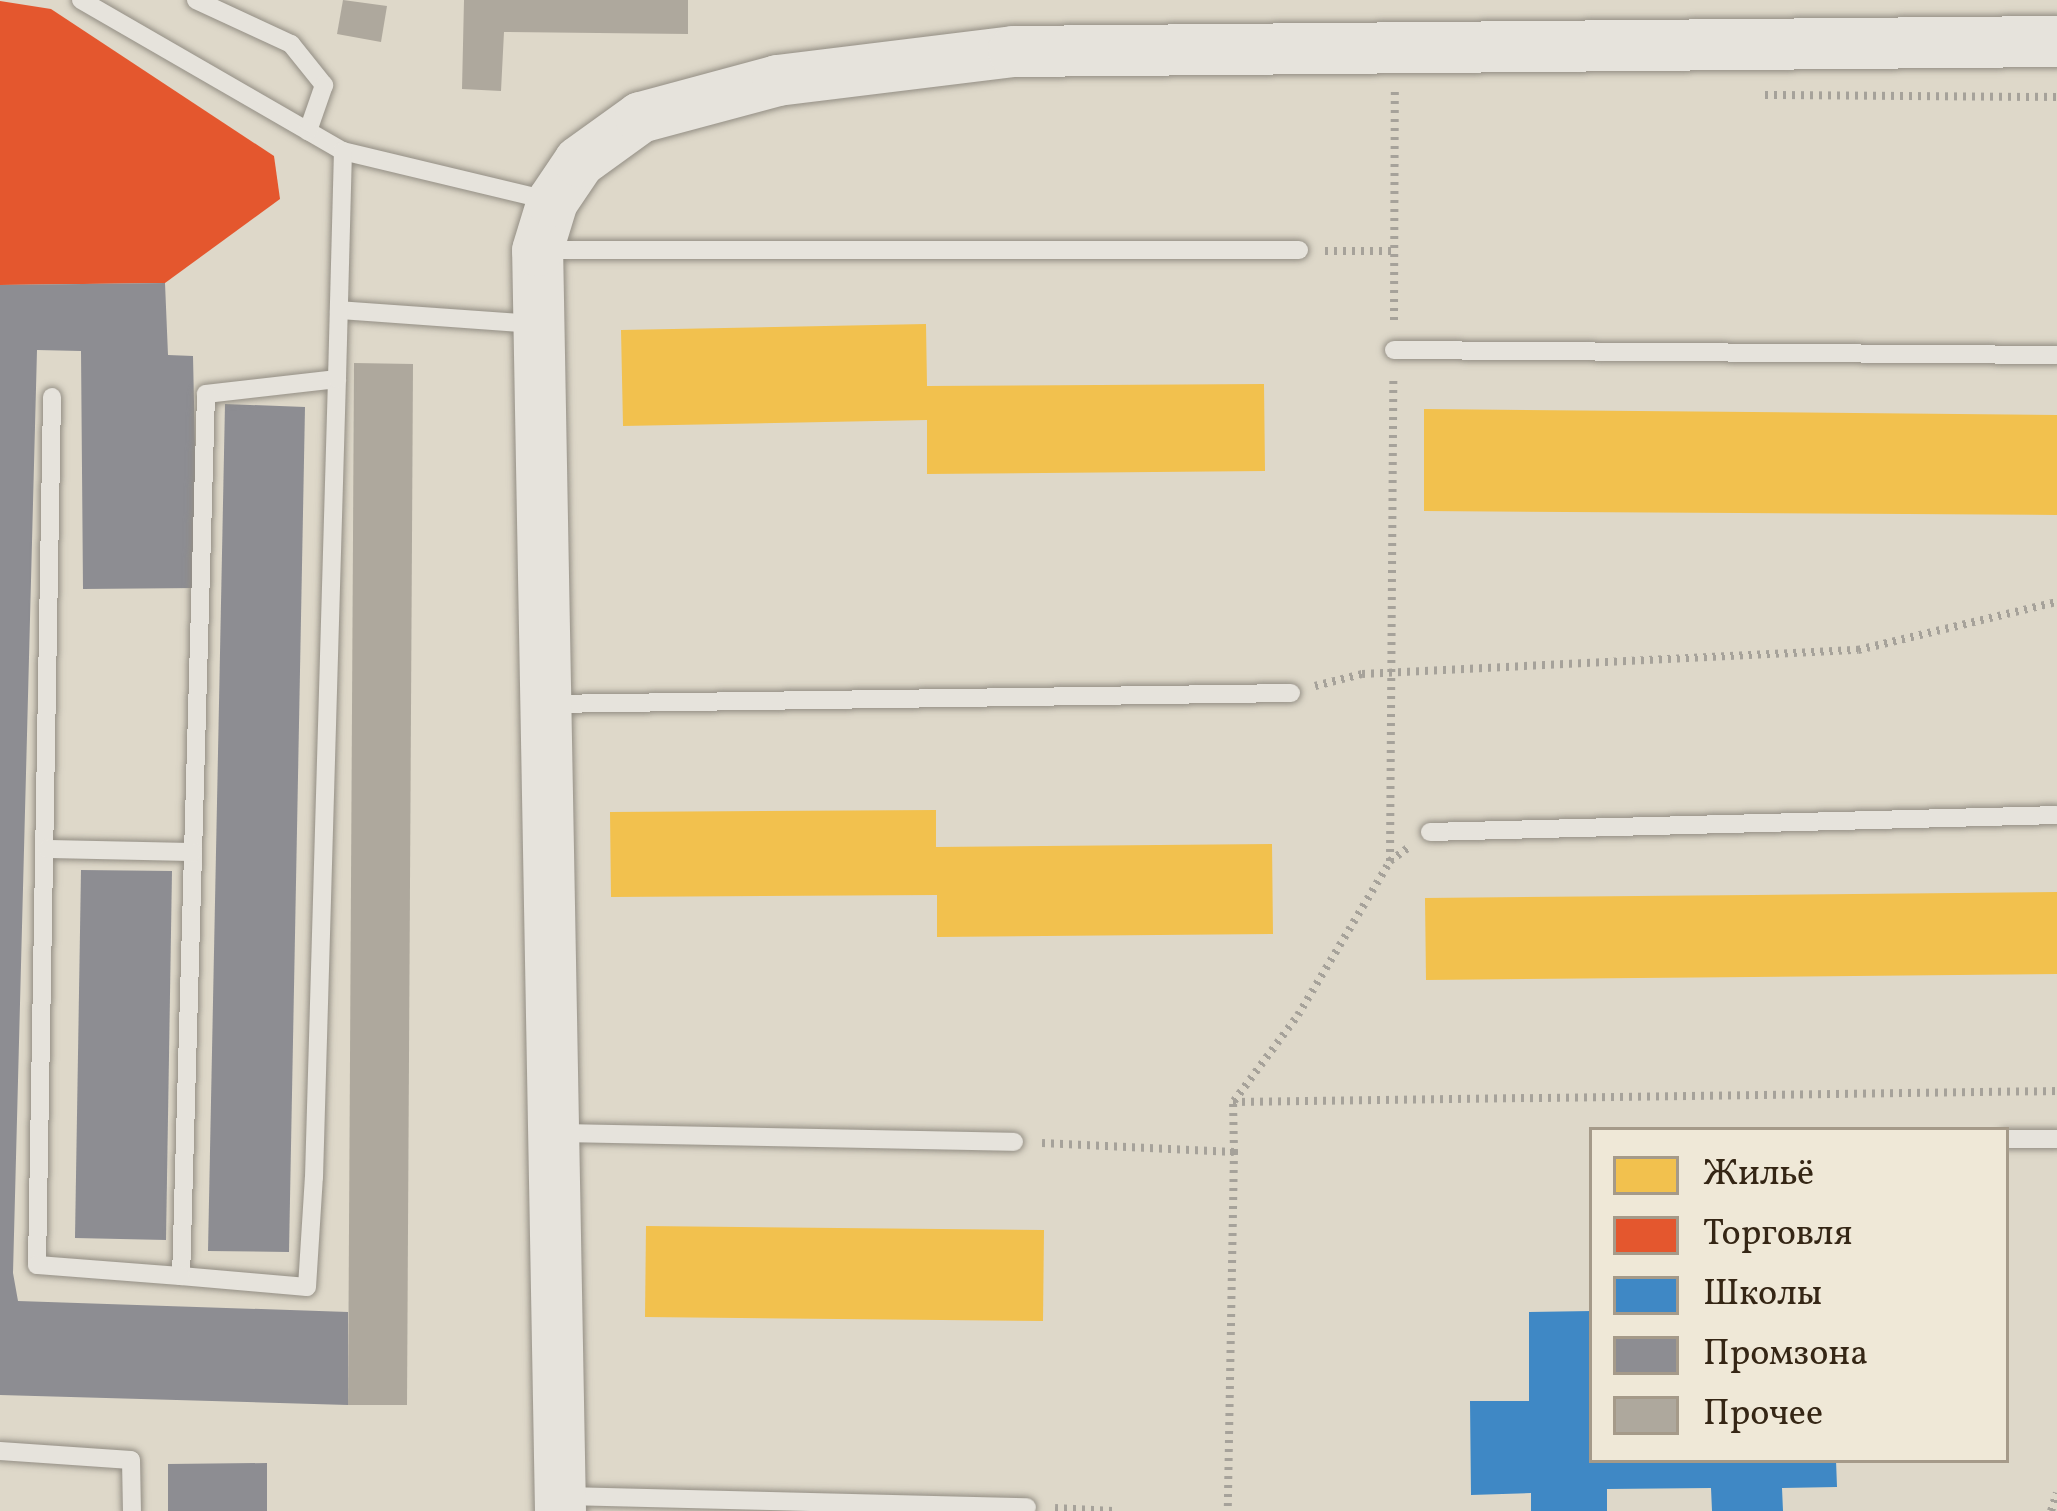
<!DOCTYPE html>
<meta charset="utf-8">
<style>
body{margin:0}
#map{position:relative;width:2057px;height:1511px;overflow:hidden;background:#ded8c9;font-family:Vollkorn,serif}
div>[style]{position:absolute}
.homes>*{inset:0;background:#f2c14e}
.shops>*{inset:0;background:#e4572e}
.schools>*{inset:0;background:#3f88c5}
.industry>*{inset:0;background:#8d8d92}
.building>*{inset:0;background:#aea89d}
.path>*{height:8px;margin-top:-4px;transform-origin:0;background:repeating-linear-gradient(90deg,#a6a29a 0 3px,transparent 0 9px)}
.roads{filter:drop-shadow(0 0 3px #938e84) drop-shadow(0 0 3px #938e84)}
.lane>*{height:18px;margin:-9px;padding:0 9px;transform-origin:9px;border-radius:9px;background:#e6e3dc}
.secondary>*{height:51px;margin:-25.5px;padding:0 25.5px;transform-origin:25.5px;border-radius:25.5px;background:#e6e3dc}
span{translate:-50% -50%;white-space:nowrap;text-align:center;line-height:1.15;-webkit-text-stroke:12px #efe8d7;paint-order:stroke}
.legend{position:absolute;left:1589px;top:1127px;width:420px;height:336px;box-sizing:border-box;background:#efe8d7;border:3px solid #a59a89;margin:0;padding:15px 21px;list-style:none;font-size:36px;color:#352615}
.legend li{display:flex;align-items:center;gap:24px;height:60px}
.legend b{width:60px;border:3px solid #a59a89}
</style>
<div id="map">
<div class="homes">
<div style="clip-path:polygon(926px 324px,927px 386px,1264px 384px,1265px 471px,927px 474px,927px 420px,623px 426px,621px 330px)"></div>
<div style="clip-path:polygon(1424px 409px,2057px 415px,2057px 515px,1424px 511px)"></div>
<div style="clip-path:polygon(936px 810px,936px 847px,1272px 844px,1273px 934px,937px 937px,937px 895px,611px 897px,610px 812px)"></div>
<div style="clip-path:polygon(2057px 892px,2057px 974px,1426px 980px,1425px 898px)"></div>
<div style="clip-path:polygon(646px 1226px,1044px 1230px,1043px 1321px,645px 1317px)"></div>
</div>
<div class="shops">
<div style="clip-path:polygon(0 1px,51px 9px,274px 156px,280px 199px,165px 283px,0 285px)"></div>
</div>
<div class="schools">
<div style="clip-path:polygon(1592px 1311px,1592px 1460px,1836px 1460px,1837px 1487px,1782px 1488px,1783px 1511px,1712px 1511px,1711px 1488px,1607px 1489px,1607px 1511px,1531px 1511px,1531px 1493px,1471px 1495px,1470px 1401px,1529px 1401px,1529px 1312px)"></div>
</div>
<div class="industry">
<div style="clip-path:polygon(165px 283px,168px 355px,193px 356px,198px 588px,83px 589px,81px 351px,37px 350px,13px 1273px,18px 1301px,348px 1312px,348px 1405px,0 1395px,0 285px)"></div>
<div style="clip-path:polygon(225px 404px,305px 407px,289px 1252px,208px 1251px)"></div>
<div style="clip-path:polygon(81px 870px,172px 871px,166px 1240px,75px 1238px)"></div>
<div style="clip-path:polygon(267px 1463px,267px 1511px,168px 1511px,168px 1464px)"></div>
</div>
<div class="building">
<div style="clip-path:polygon(343px 0,387px 6px,381px 42px,337px 34px)"></div>
<div style="clip-path:polygon(464px 0,688px 0,688px 34px,504px 32px,501px 91px,462px 89px)"></div>
<div style="clip-path:polygon(354px 363px,413px 364px,407px 1405px,348px 1405px)"></div>
</div>
<div class="path">
<div style="left:1765px;top:95px;width:292px;rotate:0.4deg"></div>
<div style="left:1325px;top:251px;width:69px"></div>
<div style="left:1394px;top:320px;width:231px;rotate:-89.8deg"></div>
<div style="left:1315px;top:686px;width:49px;rotate:-14.3deg"></div>
<div style="left:1362px;top:674px;width:497px;rotate:-2.8deg"></div>
<div style="left:1858px;top:650px;width:205px;rotate:-13.6deg"></div>
<div style="left:1390px;top:861px;width:484px;rotate:-89.6deg"></div>
<div style="left:1234px;top:1101px;width:107px;rotate:-53.3deg"></div>
<div style="left:1298px;top:1015px;width:179px;rotate:-59.1deg"></div>
<div style="left:1390px;top:861px;width:22px;rotate:-36deg"></div>
<div style="left:1042px;top:1143px;width:192px;rotate:2.7deg"></div>
<div style="left:1234px;top:1152px;width:359px;rotate:91deg"></div>
<div style="left:1234px;top:1152px;width:50px;rotate:-91.1deg"></div>
<div style="left:1233px;top:1102px;width:824px;rotate:-0.76deg"></div>
<div style="left:1055px;top:1508px;width:58px;rotate:3deg"></div>
<div style="left:2051px;top:1511px;width:19px;rotate:-72deg"></div>
</div>
<div class="roads">
<div class="lane">
<div style="left:81px;top:0;width:302px;rotate:30deg"></div>
<div style="left:343px;top:151px;width:214px;rotate:13.5deg"></div>
<div style="left:196px;top:0;width:105px;rotate:24.9deg"></div>
<div style="left:291px;top:44px;width:53px;rotate:51.2deg"></div>
<div style="left:324px;top:85px;width:49px;rotate:109.2deg"></div>
<div style="left:542px;top:250px;width:757px"></div>
<div style="left:339px;top:310px;width:194px;rotate:4.1deg"></div>
<div style="left:1394px;top:350px;width:663px;rotate:0.43deg"></div>
<div style="left:337px;top:379px;width:132px;rotate:173.5deg"></div>
<div style="left:206px;top:394px;width:882px;rotate:91.62deg"></div>
<div style="left:181px;top:1276px;width:126px;rotate:5deg"></div>
<div style="left:307px;top:1287px;width:110px;rotate:-86.4deg"></div>
<div style="left:314px;top:1177px;width:798px;rotate:-88.35deg"></div>
<div style="left:337px;top:379px;width:228px;rotate:-88.5deg"></div>
<div style="left:52px;top:397px;width:868px;rotate:90.99deg"></div>
<div style="left:37px;top:1265px;width:144px;rotate:4.4deg"></div>
<div style="left:549px;top:704px;width:742px;rotate:-0.85deg"></div>
<div style="left:1430px;top:832px;width:627px;rotate:-1.55deg"></div>
<div style="left:47px;top:849px;width:146px;rotate:1.2deg"></div>
<div style="left:558px;top:1133px;width:456px;rotate:1.1deg"></div>
<div style="left:2006px;top:1139px;width:51px"></div>
<div style="left:0;top:1451px;width:131px;rotate:3.9deg"></div>
<div style="left:131px;top:1460px;width:51px;rotate:88.9deg"></div>
<div style="left:564px;top:1496px;width:463px;rotate:1.4deg"></div>
</div>
<div class="secondary">
<div style="left:560px;top:1511px;width:1261px;rotate:-91.04deg"></div>
<div style="left:537px;top:250px;width:51px;rotate:-73deg"></div>
<div style="left:552px;top:201px;width:48px;rotate:-56deg"></div>
<div style="left:579px;top:161px;width:75px;rotate:-35.8deg"></div>
<div style="left:640px;top:117px;width:142px;rotate:-15.1deg"></div>
<div style="left:777px;top:80px;width:238px;rotate:-7deg"></div>
<div style="left:1013px;top:51px;width:1044px;rotate:-0.55deg"></div>
</div>
</div>
<ul class="legend">
<li><b style="height:33px;background:#f2c14e"></b>Жильё</li>
<li><b style="height:33px;background:#e4572e"></b>Торговля</li>
<li><b style="height:33px;background:#3f88c5"></b>Школы</li>
<li><b style="height:33px;background:#8d8d92"></b>Промзона</li>
<li><b style="height:33px;background:#aea89d"></b>Прочее</li>
</ul>
</div>
